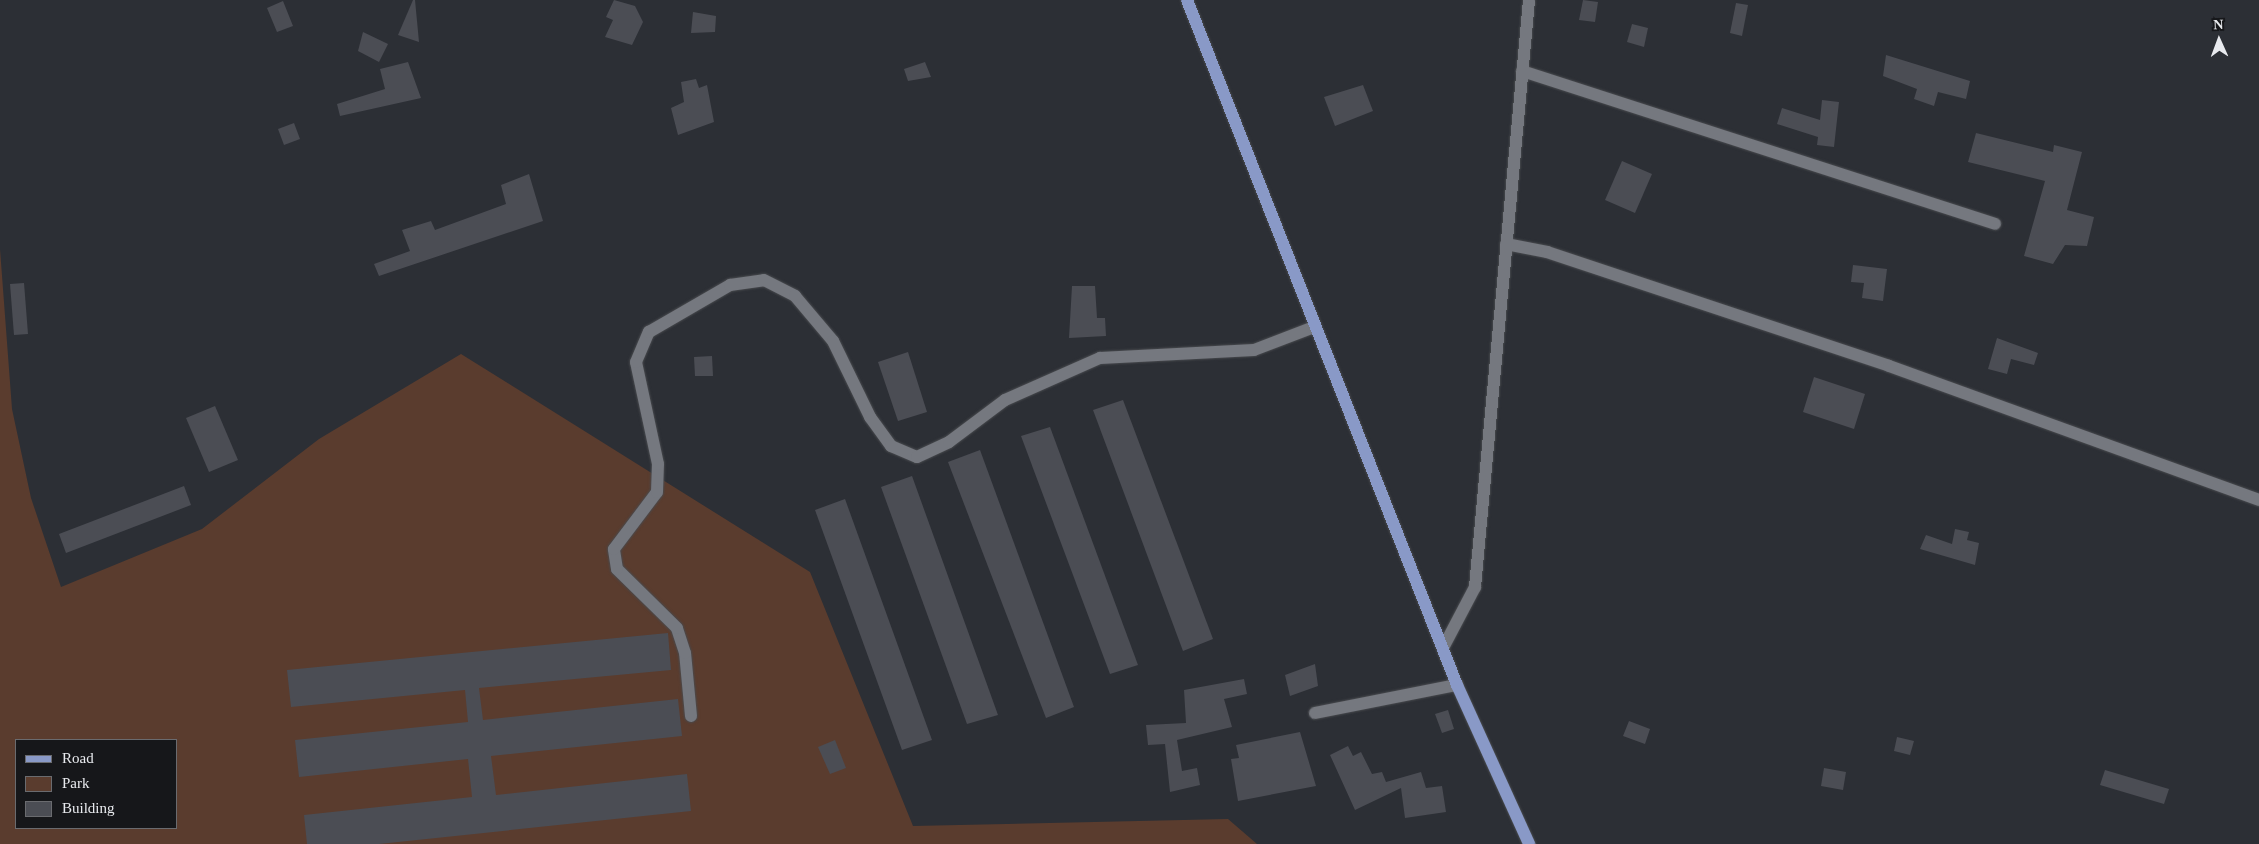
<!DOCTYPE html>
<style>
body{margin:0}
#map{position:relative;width:2259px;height:844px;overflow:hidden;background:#2c2f35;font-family:Georgia,serif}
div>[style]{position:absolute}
.green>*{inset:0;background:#5a3c2e}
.building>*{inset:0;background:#4b4d54}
.roads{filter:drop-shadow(0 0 1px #484a4e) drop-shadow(0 0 1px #484a4e)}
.minor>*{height:12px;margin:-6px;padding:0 6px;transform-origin:6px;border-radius:6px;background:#75787f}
.major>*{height:12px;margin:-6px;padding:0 6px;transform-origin:6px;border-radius:6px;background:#8999c7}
span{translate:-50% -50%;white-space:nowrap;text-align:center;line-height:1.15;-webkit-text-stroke:4px #16171a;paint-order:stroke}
.legend{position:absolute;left:15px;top:739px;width:162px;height:90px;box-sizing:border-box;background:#16171a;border:1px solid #6a6b6f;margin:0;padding:6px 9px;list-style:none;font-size:15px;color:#e8eaee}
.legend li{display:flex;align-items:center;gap:10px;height:25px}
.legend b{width:25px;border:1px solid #6a6b6f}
.north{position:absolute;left:2194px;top:15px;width:50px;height:50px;-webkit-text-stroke:4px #16171a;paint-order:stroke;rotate:358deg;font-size:14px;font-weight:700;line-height:20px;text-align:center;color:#e8eaee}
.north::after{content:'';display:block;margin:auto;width:18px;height:22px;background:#e8eaee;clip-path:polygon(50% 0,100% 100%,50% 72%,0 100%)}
</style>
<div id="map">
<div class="green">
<div style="clip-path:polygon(evenodd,0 249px,12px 409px,31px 498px,61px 587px,202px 529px,319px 439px,461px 354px,810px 572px,913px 826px,1228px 819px,1257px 844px,0 844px,0 249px,16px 740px,176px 740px,176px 828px,16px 828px,16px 740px)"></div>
</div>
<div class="building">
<div style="clip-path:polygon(413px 0,415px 0,419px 42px,398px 35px)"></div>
<div style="clip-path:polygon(614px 0,635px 6px,643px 22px,632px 45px,605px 37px,613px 20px,606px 17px)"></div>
<div style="clip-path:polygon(1583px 0,1598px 2px,1595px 22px,1579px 20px)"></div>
<div style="clip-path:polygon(283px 1px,293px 26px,277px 32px,267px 8px)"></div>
<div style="clip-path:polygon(1736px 3px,1748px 5px,1742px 36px,1730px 33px)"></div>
<div style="clip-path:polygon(693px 12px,716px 16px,715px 32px,691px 33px)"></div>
<div style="clip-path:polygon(1632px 24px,1648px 28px,1644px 47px,1627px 42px)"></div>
<div style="clip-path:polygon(363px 32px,388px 44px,379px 62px,358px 51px)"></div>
<div style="clip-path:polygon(1886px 55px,1970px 81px,1966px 99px,1938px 92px,1934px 106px,1914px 99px,1917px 89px,1883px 76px)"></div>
<div style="clip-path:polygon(408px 62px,421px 98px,340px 116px,337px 104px,385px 89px,380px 69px)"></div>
<div style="clip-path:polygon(925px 62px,931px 77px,908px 81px,904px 69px)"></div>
<div style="clip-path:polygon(696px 79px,699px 88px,707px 85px,714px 122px,678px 135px,671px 108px,684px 102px,681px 82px)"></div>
<div style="clip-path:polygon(1363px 85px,1373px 111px,1335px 126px,1324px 97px)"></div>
<div style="clip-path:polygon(1822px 100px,1839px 102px,1834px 147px,1817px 145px,1818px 137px,1777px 124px,1782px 108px,1820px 120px)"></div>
<div style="clip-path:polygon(294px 123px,300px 139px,284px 145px,278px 129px)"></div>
<div style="clip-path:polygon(1976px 133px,2053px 152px,2054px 145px,2082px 152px,2067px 210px,2094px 217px,2087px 246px,2065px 245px,2053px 264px,2024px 256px,2045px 181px,1968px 162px)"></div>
<div style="clip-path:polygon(1622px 161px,1652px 174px,1635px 213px,1605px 200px)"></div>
<div style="clip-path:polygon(529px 174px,543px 221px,379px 276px,374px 264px,410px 251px,402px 230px,431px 221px,435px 230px,506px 204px,501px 185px)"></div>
<div style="clip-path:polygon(1853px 265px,1887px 269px,1883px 301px,1862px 298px,1864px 283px,1851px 282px)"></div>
<div style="clip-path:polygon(24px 283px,28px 334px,14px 335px,10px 284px)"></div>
<div style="clip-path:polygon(1072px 286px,1095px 286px,1097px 318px,1105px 318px,1106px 336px,1069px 338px)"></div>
<div style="clip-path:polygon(1997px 338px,2038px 353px,2034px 365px,2011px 359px,2007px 374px,1988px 369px)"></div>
<div style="clip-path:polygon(908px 352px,927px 412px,898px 421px,878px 362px)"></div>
<div style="clip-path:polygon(712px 356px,713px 376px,695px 376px,694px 357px)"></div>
<div style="clip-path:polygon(1814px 377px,1865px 394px,1854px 429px,1803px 412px)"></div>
<div style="clip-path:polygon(1123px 400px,1213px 639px,1183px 651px,1093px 410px)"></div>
<div style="clip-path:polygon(215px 406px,238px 460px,209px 472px,186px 418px)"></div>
<div style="clip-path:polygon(1050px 427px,1138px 665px,1110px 674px,1021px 436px)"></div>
<div style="clip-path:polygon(980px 450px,1074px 707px,1046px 718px,948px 462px)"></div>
<div style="clip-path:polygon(912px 476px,998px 715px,967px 724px,881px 487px)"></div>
<div style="clip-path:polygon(184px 486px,191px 505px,66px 553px,59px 534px)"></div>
<div style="clip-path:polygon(845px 499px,932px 740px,902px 750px,815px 510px)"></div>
<div style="clip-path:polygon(1955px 529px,1969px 532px,1967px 540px,1979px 543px,1975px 565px,1920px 549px,1926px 535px,1952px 544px)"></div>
<div style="clip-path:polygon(668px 633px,671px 670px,479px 688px,483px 720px,678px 699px,682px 736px,491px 756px,496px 795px,687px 774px,691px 811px,379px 844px,307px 844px,304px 815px,472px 797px,468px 759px,299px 777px,295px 740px,468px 722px,465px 690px,291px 707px,287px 670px)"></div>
<div style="clip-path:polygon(1315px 664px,1318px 686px,1290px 696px,1285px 675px)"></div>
<div style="clip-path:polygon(1244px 679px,1247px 694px,1224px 699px,1232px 727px,1177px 740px,1182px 771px,1197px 768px,1200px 785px,1170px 792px,1165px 744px,1148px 745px,1146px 725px,1186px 723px,1184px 690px)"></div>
<div style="clip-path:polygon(1448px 710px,1454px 729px,1442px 733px,1435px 714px)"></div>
<div style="clip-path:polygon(1629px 721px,1650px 729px,1645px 744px,1623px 736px)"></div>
<div style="clip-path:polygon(1300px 732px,1316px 786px,1238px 801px,1231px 759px,1239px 758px,1236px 745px)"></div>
<div style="clip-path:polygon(1897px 737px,1914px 741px,1910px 755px,1894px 751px)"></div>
<div style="clip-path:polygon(835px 740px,846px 768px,830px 774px,818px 747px)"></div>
<div style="clip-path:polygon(1348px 746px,1353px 756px,1361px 752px,1372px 774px,1382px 772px,1386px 782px,1421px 772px,1426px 788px,1442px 786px,1446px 812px,1405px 818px,1401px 788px,1355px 810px,1330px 755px)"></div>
<div style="clip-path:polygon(1824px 768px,1846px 772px,1843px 790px,1821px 786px)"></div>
<div style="clip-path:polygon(2105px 770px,2169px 789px,2164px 804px,2100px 785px)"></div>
</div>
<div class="roads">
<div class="minor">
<div style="left:1522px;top:71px;width:497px;rotate:17.9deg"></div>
<div style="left:1506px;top:244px;width:42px;rotate:11deg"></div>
<div style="left:1547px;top:252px;width:360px;rotate:18.4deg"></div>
<div style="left:1889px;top:366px;width:394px;rotate:19.9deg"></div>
<div style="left:1443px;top:648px;width:69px;rotate:-62.3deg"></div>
<div style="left:1475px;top:587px;width:589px;rotate:-84.74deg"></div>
<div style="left:1315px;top:713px;width:145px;rotate:-11.2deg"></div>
<div style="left:691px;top:716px;width:63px;rotate:-95.4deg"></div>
<div style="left:685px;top:653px;width:26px;rotate:-108deg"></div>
<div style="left:677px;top:628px;width:84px;rotate:-135.5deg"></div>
<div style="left:617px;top:569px;width:20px;rotate:-99deg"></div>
<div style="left:614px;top:549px;width:71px;rotate:-53deg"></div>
<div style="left:657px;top:492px;width:28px;rotate:-88deg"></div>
<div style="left:658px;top:464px;width:104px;rotate:-102.2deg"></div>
<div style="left:636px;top:362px;width:33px;rotate:-67deg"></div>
<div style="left:649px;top:332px;width:94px;rotate:-30.1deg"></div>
<div style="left:730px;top:285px;width:34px;rotate:-8deg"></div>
<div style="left:764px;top:280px;width:35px;rotate:27deg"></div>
<div style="left:795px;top:296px;width:59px;rotate:49.8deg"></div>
<div style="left:833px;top:341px;width:85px;rotate:64deg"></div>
<div style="left:870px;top:417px;width:36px;rotate:54deg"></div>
<div style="left:891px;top:446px;width:28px;rotate:23deg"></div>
<div style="left:917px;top:457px;width:35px;rotate:-25deg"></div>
<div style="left:949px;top:442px;width:70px;rotate:-36.9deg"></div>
<div style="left:1005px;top:400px;width:104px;rotate:-23.9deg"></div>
<div style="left:1100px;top:358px;width:154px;rotate:-3deg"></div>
<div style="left:1254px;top:350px;width:64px;rotate:-21deg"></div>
</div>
<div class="major">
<div style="left:1187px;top:0;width:736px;rotate:68.49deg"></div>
<div style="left:1457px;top:685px;width:175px;rotate:65.6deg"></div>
</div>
</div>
<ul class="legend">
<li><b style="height:6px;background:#8999c7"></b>Road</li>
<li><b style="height:14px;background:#5a3c2e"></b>Park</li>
<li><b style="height:14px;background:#4b4d54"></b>Building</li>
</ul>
<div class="north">N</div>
</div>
